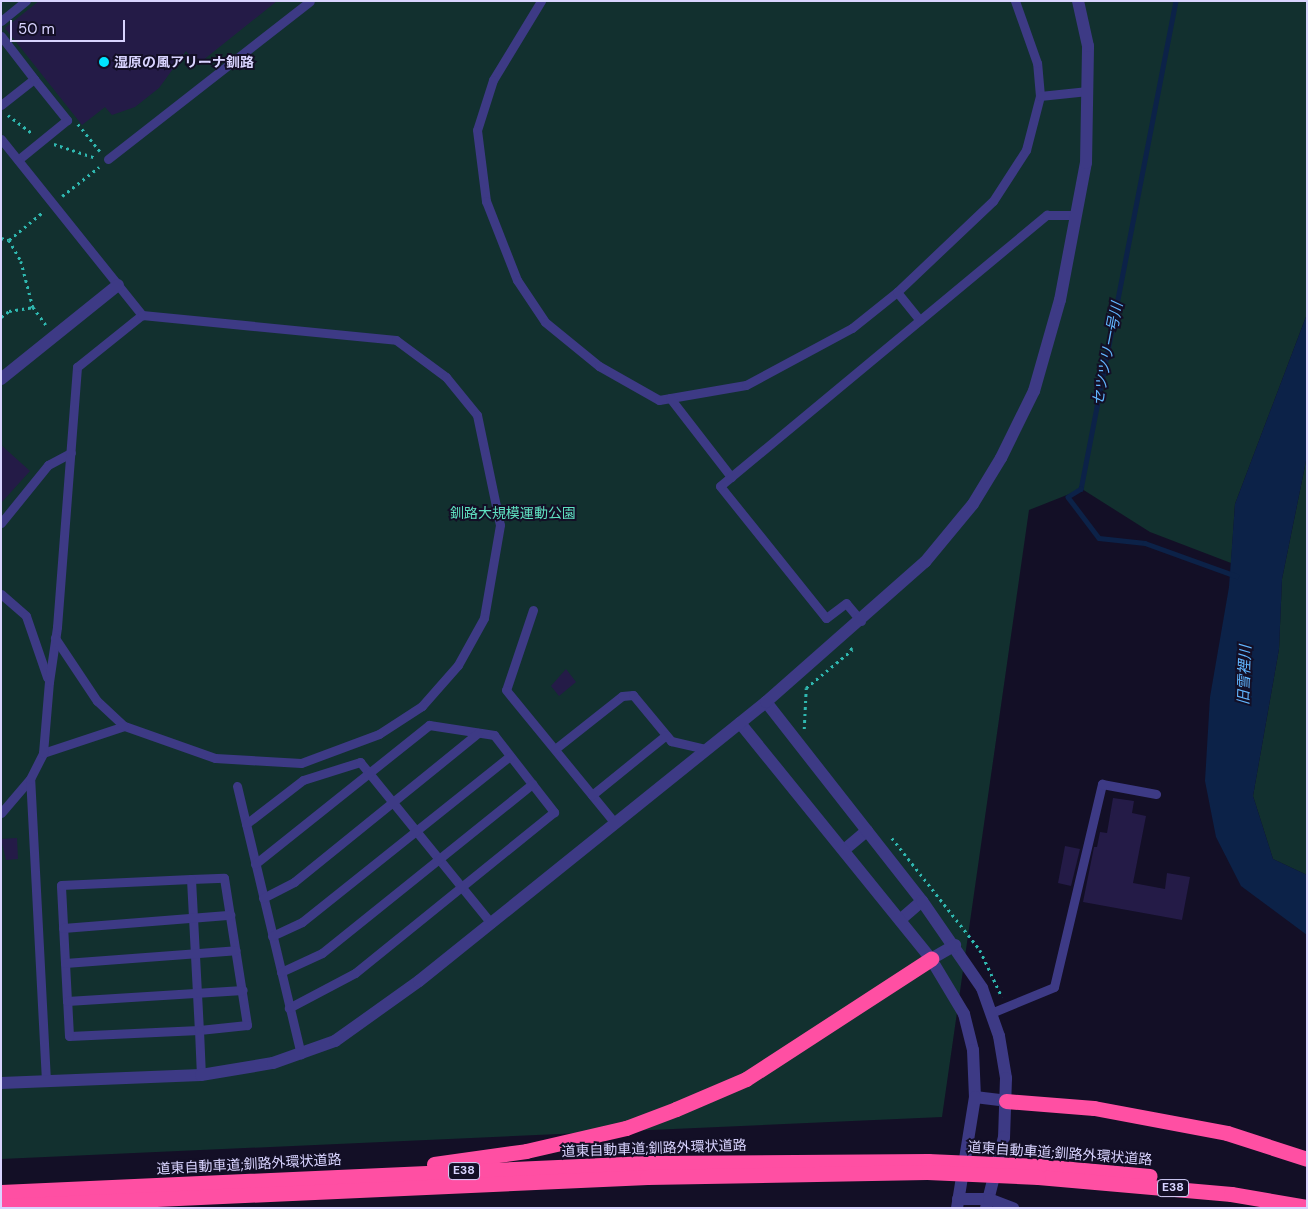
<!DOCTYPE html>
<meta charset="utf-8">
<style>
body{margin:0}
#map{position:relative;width:1308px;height:1209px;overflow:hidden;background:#130f26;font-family:"DM Sans","Noto Sans JP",sans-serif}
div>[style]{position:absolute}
.green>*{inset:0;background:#12302f}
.water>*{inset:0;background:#0c2248}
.stream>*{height:4.5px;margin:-2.25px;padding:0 2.25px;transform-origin:2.25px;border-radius:2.25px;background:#0c2248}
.building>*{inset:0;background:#241b47}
.path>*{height:2.5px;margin-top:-1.25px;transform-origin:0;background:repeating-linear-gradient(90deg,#2fb8b0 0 2.5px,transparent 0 6.5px)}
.service>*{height:9px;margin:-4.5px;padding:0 4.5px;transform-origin:4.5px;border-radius:4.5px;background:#3d3a85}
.minor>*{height:12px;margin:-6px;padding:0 6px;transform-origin:6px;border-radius:6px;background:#3d3a85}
.tertiary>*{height:12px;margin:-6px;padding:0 6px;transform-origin:6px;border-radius:6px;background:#3d3a85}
.motorway>*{height:15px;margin:-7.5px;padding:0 7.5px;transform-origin:7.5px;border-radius:7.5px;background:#ff4fa3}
.motorway-bridge>*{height:15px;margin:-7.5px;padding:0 7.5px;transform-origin:7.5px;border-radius:7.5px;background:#ff4fa3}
.dots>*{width:14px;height:14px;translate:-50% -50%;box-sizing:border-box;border:2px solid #130f26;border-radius:50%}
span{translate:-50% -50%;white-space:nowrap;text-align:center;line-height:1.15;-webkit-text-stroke:4px #130f26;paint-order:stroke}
.shield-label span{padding:1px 4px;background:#130f26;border:1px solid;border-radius:4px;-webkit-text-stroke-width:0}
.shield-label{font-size:12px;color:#d9d4ff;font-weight:700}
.poi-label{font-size:14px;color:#d9d4ff;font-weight:700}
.left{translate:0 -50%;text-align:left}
.park-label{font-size:14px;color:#5fe0c0}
.street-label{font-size:14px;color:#d9d4ff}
.water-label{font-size:15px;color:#62b6ff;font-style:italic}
.frame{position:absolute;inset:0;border:2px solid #d9d4ff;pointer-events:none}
.scale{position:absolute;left:10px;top:20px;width:115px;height:22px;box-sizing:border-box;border:2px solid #d9d4ff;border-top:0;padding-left:6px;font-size:15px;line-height:18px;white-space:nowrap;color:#d9d4ff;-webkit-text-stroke:4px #130f26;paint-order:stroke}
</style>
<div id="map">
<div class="green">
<div style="clip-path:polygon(1px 1px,1307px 1px,1307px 314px,1235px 504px,1231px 563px,1150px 532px,1082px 489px,1029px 510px,942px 1117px,1px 1159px)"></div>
<div style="clip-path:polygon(1307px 456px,1307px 875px,1273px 859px,1253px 796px,1279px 649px,1282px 579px)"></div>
</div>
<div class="water">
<div style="clip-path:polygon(1307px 314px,1307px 456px,1282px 579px,1279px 649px,1253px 796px,1273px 859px,1307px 875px,1307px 935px,1241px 886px,1216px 837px,1205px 781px,1210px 697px,1229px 587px,1235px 504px)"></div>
</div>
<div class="stream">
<div style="left:1176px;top:1px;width:497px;rotate:101deg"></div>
<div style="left:1081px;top:489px;width:15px;rotate:148deg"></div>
<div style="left:1068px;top:497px;width:51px;rotate:52.9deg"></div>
<div style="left:1099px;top:538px;width:46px;rotate:6.2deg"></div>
<div style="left:1145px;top:543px;width:97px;rotate:19.9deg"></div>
</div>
<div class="building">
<div style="clip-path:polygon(39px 1px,277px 1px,197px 65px,186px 51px,159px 88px,135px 107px,112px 115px,105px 107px,82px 125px,5px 28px)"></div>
<div style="clip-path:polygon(1px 445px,30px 471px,1px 503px)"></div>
<div style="clip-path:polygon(566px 669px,576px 682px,559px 696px,551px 686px)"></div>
<div style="clip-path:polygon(1113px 798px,1134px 801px,1132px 813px,1146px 816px,1133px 883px,1165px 889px,1167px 873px,1190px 877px,1182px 920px,1083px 902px,1094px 847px,1097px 847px,1100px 832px,1107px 833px)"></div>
<div style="clip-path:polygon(17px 838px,18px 859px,6px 860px,1px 839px)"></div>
<div style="clip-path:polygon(1065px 846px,1080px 849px,1071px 886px,1058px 883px)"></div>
</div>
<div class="path">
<div style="left:8px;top:115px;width:30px;rotate:37deg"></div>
<div style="left:78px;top:124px;width:35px;rotate:51deg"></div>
<div style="left:54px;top:144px;width:44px;rotate:18.4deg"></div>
<div style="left:62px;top:196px;width:47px;rotate:-38.1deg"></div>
<div style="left:1px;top:238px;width:8px;rotate:14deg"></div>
<div style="left:9px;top:240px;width:24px;rotate:60deg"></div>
<div style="left:21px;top:261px;width:48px;rotate:75.4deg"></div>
<div style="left:33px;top:307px;width:22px;rotate:54deg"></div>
<div style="left:9px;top:240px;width:45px;rotate:-39.6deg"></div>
<div style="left:1px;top:317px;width:10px;rotate:-37deg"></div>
<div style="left:9px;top:311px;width:24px;rotate:-9deg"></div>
<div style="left:804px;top:729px;width:41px;rotate:-87.2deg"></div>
<div style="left:806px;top:688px;width:60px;rotate:-39.6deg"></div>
<div style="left:852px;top:650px;width:4px;rotate:-135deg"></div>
<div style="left:892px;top:838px;width:142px;rotate:51.8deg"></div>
<div style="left:980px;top:950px;width:52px;rotate:64.9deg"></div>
</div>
<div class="service">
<div style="left:541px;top:1px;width:92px;rotate:121.3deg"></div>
<div style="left:493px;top:80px;width:52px;rotate:107.7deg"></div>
<div style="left:477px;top:130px;width:72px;rotate:82.8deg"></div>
<div style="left:486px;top:201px;width:85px;rotate:68.6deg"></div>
<div style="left:517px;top:280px;width:50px;rotate:56.3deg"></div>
<div style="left:545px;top:322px;width:70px;rotate:39.2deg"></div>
<div style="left:599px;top:366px;width:69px;rotate:29.5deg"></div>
<div style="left:659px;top:400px;width:88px;rotate:-9.8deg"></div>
<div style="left:746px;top:385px;width:120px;rotate:-28.3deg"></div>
<div style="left:852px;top:328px;width:58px;rotate:-38.7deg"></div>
<div style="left:897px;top:292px;width:132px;rotate:-43.5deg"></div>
<div style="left:993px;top:201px;width:61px;rotate:-57.1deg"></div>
<div style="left:1026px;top:150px;width:56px;rotate:-75.5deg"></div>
<div style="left:1040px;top:96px;width:33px;rotate:-95deg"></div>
<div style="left:1037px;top:63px;width:66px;rotate:-109.5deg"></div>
<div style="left:1px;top:21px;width:32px;rotate:-39deg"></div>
<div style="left:1px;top:36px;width:54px;rotate:52.5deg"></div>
<div style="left:1040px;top:96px;width:48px;rotate:-5.9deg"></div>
<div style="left:1px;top:105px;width:42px;rotate:-38.2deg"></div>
<div style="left:34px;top:79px;width:53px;rotate:51.2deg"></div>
<div style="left:67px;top:120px;width:63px;rotate:140.8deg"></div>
<div style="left:1px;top:139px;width:226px;rotate:51.3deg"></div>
<div style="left:108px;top:159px;width:256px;rotate:-38deg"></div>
<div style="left:897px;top:292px;width:36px;rotate:51deg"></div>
<div style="left:670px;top:398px;width:100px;rotate:52.3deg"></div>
<div style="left:1px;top:523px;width:75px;rotate:-51deg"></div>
<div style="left:48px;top:465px;width:26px;rotate:-28deg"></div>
<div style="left:1px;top:594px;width:33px;rotate:41deg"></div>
<div style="left:26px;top:616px;width:65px;rotate:71deg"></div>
<div style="left:533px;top:610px;width:84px;rotate:108.6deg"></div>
<div style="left:506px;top:690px;width:172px;rotate:50.7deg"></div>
<div style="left:861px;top:621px;width:23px;rotate:-130deg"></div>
<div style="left:846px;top:603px;width:25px;rotate:143deg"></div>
<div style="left:826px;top:618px;width:169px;rotate:-128.8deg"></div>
<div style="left:720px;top:486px;width:425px;rotate:-39.7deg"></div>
<div style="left:1047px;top:215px;width:29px"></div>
<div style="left:555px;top:749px;width:85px;rotate:-38.3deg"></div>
<div style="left:622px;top:696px;width:11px;rotate:-5deg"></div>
<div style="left:633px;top:695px;width:60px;rotate:50.4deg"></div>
<div style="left:671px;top:741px;width:36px;rotate:13deg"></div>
<div style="left:43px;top:753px;width:85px;rotate:-18.4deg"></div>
<div style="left:237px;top:786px;width:276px;rotate:76.6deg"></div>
<div style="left:592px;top:795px;width:95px;rotate:-39deg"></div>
<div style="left:1px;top:813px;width:45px;rotate:-49.5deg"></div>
<div style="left:246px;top:824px;width:72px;rotate:-37.7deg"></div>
<div style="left:303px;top:780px;width:60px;rotate:-17.5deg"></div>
<div style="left:360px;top:762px;width:208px;rotate:50.9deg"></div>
<div style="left:255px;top:864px;width:223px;rotate:-38.6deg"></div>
<div style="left:429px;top:725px;width:66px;rotate:8.7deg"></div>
<div style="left:494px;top:735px;width:98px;rotate:52.1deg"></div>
<div style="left:554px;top:812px;width:256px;rotate:141deg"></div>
<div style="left:355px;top:973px;width:75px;rotate:152.1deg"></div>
<div style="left:191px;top:879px;width:33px;rotate:-2deg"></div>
<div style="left:224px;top:878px;width:149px;rotate:81.1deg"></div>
<div style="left:247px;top:1025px;width:48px;rotate:174.1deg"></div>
<div style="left:199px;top:1030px;width:130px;rotate:177.4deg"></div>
<div style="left:69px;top:1036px;width:35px;rotate:-93deg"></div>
<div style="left:67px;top:1001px;width:116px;rotate:-93deg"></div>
<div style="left:61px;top:885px;width:130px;rotate:-2.6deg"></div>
<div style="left:191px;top:879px;width:151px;rotate:87deg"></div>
<div style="left:199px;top:1030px;width:45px;rotate:87.5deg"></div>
<div style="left:263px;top:898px;width:35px;rotate:-27deg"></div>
<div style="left:294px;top:882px;width:237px;rotate:-39deg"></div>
<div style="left:63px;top:928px;width:168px;rotate:-4.5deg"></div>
<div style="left:272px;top:936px;width:33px;rotate:-25deg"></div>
<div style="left:302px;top:922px;width:266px;rotate:-38.6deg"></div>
<div style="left:65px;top:963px;width:171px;rotate:-4.3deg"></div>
<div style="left:281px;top:972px;width:45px;rotate:-24.9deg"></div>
<div style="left:322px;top:953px;width:270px;rotate:-38.8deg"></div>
<div style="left:67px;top:1001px;width:176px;rotate:-3.6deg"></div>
<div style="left:991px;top:1013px;width:68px;rotate:-22.4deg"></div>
<div style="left:1054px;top:987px;width:209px;rotate:-76.7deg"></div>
<div style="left:1102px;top:784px;width:55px;rotate:10.5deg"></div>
<div style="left:46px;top:1081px;width:302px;rotate:-93deg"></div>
<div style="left:30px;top:779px;width:29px;rotate:-63deg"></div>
<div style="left:43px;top:753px;width:71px;rotate:-85.2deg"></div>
<div style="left:49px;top:682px;width:56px;rotate:-81.7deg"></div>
<div style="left:57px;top:627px;width:261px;rotate:-85.6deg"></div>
<div style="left:77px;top:367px;width:83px;rotate:-38.7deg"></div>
<div style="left:142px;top:315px;width:255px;rotate:5.6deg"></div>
<div style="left:396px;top:340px;width:62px;rotate:36.5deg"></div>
<div style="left:446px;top:377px;width:49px;rotate:50.8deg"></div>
<div style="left:477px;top:415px;width:112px;rotate:78.2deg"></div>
<div style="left:500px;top:525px;width:94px;rotate:99.8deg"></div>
<div style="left:484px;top:618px;width:54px;rotate:119deg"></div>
<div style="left:458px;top:665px;width:55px;rotate:131.3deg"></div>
<div style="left:422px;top:706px;width:51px;rotate:146.9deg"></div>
<div style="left:379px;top:734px;width:83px;rotate:159.6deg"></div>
<div style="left:301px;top:763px;width:86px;rotate:-176.7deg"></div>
<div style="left:215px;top:758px;width:96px;rotate:-160.6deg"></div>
<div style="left:124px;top:726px;width:37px;rotate:-137deg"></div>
<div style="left:97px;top:701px;width:76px;rotate:-123.7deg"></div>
</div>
<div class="minor">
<div style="left:1px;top:379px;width:150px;rotate:-38.8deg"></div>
<div style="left:844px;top:850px;width:30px;rotate:-40deg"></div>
<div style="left:900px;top:920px;width:29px;rotate:-41deg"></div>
<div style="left:975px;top:1097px;width:31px;rotate:7deg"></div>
</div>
<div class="tertiary">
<div style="left:766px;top:702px;width:253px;rotate:51.9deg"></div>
<div style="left:922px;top:901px;width:106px;rotate:55.4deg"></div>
<div style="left:982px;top:988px;width:51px;rotate:70.5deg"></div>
<div style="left:999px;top:1036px;width:43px;rotate:80.5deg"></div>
<div style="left:1006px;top:1078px;width:59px;rotate:91.9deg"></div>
<div style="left:1004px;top:1137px;width:73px;rotate:104.2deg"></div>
<div style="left:740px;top:723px;width:304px;rotate:51deg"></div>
<div style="left:931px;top:959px;width:64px;rotate:59deg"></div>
<div style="left:964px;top:1014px;width:37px;rotate:76deg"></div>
<div style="left:973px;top:1050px;width:47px;rotate:87.6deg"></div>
<div style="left:975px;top:1097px;width:112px;rotate:99.2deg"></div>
<div style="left:931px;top:959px;width:28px;rotate:-30deg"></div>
<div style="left:1px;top:1083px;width:200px;rotate:-2.3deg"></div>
<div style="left:201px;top:1075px;width:73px;rotate:-9.5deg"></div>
<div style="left:273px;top:1063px;width:66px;rotate:-19.5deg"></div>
<div style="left:335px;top:1041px;width:103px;rotate:-35.5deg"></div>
<div style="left:419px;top:981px;width:445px;rotate:-38.8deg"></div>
<div style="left:766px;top:702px;width:212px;rotate:-41.4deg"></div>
<div style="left:925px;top:562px;width:75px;rotate:-50.4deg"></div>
<div style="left:973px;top:504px;width:54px;rotate:-58.7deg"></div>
<div style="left:1001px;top:458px;width:75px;rotate:-63.8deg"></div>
<div style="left:1034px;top:391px;width:95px;rotate:-74.1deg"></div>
<div style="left:1060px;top:300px;width:139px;rotate:-79.3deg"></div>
<div style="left:1086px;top:163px;width:117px;rotate:-89deg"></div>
<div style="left:1088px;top:46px;width:46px;rotate:-102.5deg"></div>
<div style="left:958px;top:1199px;width:31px"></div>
<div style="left:989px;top:1199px;width:26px;rotate:21deg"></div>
</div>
<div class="motorway">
<div style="left:1006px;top:1101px;width:88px;rotate:4.5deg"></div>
<div style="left:1094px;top:1108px;width:135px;rotate:10.6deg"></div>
<div style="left:1227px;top:1133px;width:84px;rotate:18deg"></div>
<div style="left:434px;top:1164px;width:93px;rotate:-8deg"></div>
<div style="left:526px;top:1151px;width:103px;rotate:-13deg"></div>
<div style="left:626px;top:1128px;width:53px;rotate:-20.8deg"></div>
<div style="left:676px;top:1109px;width:76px;rotate:-23.2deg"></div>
<div style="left:746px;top:1079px;width:221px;rotate:-33deg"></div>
<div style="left:1039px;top:1166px;width:111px;rotate:5.1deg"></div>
<div style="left:1038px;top:1177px;width:194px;rotate:5deg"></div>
<div style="left:1231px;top:1194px;width:77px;rotate:9.7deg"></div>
<div style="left:1px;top:1192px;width:646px;rotate:-2.57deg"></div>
<div style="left:646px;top:1163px;width:282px;rotate:-0.4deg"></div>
<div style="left:1px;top:1206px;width:647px;rotate:-2.57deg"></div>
<div style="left:647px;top:1177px;width:280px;rotate:-1deg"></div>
</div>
<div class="motorway-bridge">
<div style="left:928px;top:1161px;width:111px;rotate:2.6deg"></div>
<div style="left:927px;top:1172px;width:111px;rotate:2.6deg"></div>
</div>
<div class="dots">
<div style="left:104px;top:62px;background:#00e5ff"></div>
</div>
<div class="shield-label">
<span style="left:464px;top:1171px">E38</span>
<span style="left:1173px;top:1188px">E38</span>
</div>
<div class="poi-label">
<span class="left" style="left:114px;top:62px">湿原の風アリーナ釧路</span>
</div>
<div class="park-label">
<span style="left:513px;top:513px">釧路大規模運動公園</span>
</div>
<div class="street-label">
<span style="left:654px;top:1148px;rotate:-2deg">道東自動車道;釧路外環状道路</span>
<span style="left:1060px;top:1153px;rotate:4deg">道東自動車道;釧路外環状道路</span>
<span style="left:249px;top:1164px;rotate:-3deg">道東自動車道;釧路外環状道路</span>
</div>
<div class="water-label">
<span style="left:1108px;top:354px;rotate:-79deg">セツツリ一号川</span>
<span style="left:1245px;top:675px;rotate:-88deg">旧雪裡川</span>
</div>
<div class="frame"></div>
<div class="scale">50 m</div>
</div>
